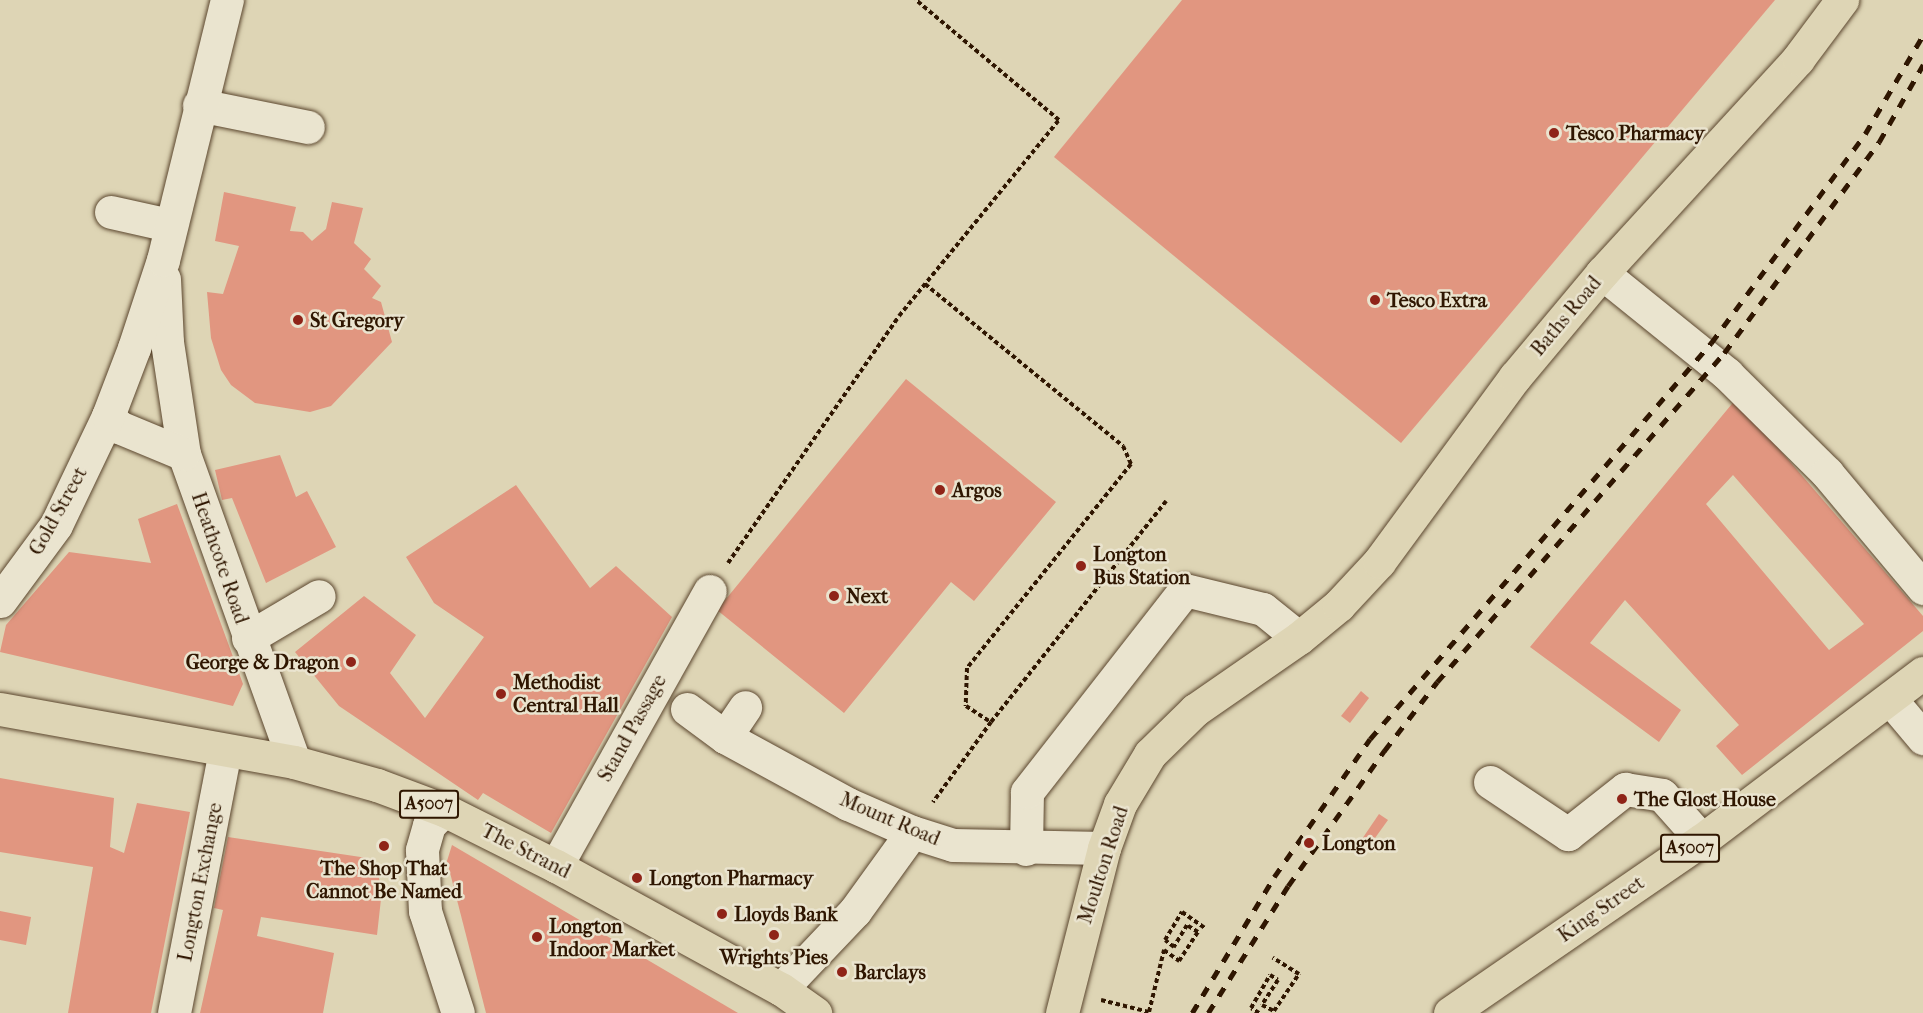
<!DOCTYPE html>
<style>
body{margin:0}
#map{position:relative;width:1923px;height:1013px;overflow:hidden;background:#ded5b5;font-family:"IM FELL French Canon",serif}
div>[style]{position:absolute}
.building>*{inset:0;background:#e19680}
.path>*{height:4px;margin-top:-2px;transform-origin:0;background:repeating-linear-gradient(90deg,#2f1601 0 4.5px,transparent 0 7.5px)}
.roads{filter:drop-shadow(0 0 2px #5b462e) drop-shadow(0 0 2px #5b462e)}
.minor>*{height:33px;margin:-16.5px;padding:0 16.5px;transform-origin:16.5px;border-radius:16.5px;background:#eae4cf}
.major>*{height:33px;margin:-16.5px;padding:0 16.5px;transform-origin:16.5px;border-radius:16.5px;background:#ded5b5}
.rail>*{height:4.5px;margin-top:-2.25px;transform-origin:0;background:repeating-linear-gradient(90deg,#2f1601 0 10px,transparent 0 20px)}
.dots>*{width:16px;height:16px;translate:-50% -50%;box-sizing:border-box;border:3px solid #eae4cf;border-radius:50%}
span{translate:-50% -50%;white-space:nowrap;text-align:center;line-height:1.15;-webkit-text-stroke:5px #eae4cf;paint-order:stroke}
.shield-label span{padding:2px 4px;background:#eae4cf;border:2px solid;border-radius:4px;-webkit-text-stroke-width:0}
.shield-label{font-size:18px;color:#2f1601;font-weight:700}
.poi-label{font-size:20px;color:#2f1601;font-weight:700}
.left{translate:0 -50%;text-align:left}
.right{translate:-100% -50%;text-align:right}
.street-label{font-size:20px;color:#2f1601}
</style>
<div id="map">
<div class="building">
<div style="clip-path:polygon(1182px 0,1775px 0,1401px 443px,1054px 157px)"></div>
<div style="clip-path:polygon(224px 192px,296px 207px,290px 231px,303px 232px,312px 241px,326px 229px,332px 202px,363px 208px,354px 243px,371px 259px,364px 269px,381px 286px,372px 298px,381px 302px,392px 342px,331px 406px,310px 412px,255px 403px,231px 385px,221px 370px,211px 338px,207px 292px,223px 294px,239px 246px,215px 241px)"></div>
<div style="clip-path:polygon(906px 379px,1056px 502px,974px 601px,951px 582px,844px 713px,717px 610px)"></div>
<div style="clip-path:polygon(evenodd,1736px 399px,1923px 616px,1923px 631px,1742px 775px,1716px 746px,1739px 725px,1625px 600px,1590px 643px,1681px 710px,1659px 742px,1530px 647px,1736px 399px,1733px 475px,1864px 624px,1829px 650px,1706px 504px,1733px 475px)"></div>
<div style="clip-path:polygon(280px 455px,296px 497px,307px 491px,336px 547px,266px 583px,232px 498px,222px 500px,215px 470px)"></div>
<div style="clip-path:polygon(516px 485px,590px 588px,616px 566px,672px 617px,551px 833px,483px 793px,478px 800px,339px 706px,295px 652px,364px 596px,416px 635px,390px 673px,425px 718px,484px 637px,434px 603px,406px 557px)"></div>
<div style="clip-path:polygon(177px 504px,243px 684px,233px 706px,0 652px,6px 625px,69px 552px,151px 563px,138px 519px)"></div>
<div style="clip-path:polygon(1361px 691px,1369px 698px,1350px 723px,1341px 716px)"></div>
<div style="clip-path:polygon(0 778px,114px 798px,110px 847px,124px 853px,137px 803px,190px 812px,151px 1013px,68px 1013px,93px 867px,0 852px)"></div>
<div style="clip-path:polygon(1379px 814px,1388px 820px,1370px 845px,1362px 839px)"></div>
<div style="clip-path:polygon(228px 837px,374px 859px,382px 890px,377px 935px,261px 917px,257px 936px,334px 953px,323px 1013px,200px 1013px,223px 910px,214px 908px)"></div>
<div style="clip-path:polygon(452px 845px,738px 1013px,486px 1013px,447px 861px)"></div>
<div style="clip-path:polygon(0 911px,31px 917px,26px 945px,0 940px)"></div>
</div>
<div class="path">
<div style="left:925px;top:284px;width:256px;rotate:39.3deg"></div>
<div style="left:1123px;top:446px;width:20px;rotate:66deg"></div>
<div style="left:1131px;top:464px;width:262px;rotate:128.8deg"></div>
<div style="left:967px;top:668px;width:38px;rotate:92deg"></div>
<div style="left:966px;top:706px;width:30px;rotate:33deg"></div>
<div style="left:991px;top:722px;width:99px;rotate:125.9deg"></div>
<div style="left:728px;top:563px;width:300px;rotate:-55.3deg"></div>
<div style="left:899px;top:316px;width:253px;rotate:-50.8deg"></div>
<div style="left:1059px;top:120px;width:187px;rotate:-140deg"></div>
<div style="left:991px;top:722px;width:282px;rotate:-51.6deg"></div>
<div style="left:1101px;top:1000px;width:49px;rotate:14deg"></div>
<div style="left:1149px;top:1012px;width:64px;rotate:-76.4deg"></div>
<div style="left:1164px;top:950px;width:19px;rotate:36deg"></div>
<div style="left:1179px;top:961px;width:35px;rotate:-57deg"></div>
<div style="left:1198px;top:932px;width:13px;rotate:-148deg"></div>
<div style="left:1187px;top:925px;width:26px;rotate:121deg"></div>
<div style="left:1174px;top:947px;width:11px;rotate:-142deg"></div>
<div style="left:1165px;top:940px;width:33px;rotate:-59deg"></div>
<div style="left:1182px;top:912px;width:29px;rotate:35deg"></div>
<div style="left:1259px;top:1013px;width:9px;rotate:-148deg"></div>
<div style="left:1251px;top:1008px;width:38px;rotate:-60deg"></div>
<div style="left:1270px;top:975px;width:9px;rotate:32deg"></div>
<div style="left:1278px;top:980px;width:30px;rotate:123deg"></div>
<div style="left:1262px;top:1005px;width:13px;rotate:27deg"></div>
<div style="left:1274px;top:1011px;width:45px;rotate:-56deg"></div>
<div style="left:1299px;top:974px;width:31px;rotate:-148deg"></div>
</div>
<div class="roads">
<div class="minor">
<div style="left:199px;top:105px;width:111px;rotate:11.4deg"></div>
<div style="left:111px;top:212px;width:59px;rotate:12.6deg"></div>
<div style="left:1602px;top:273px;width:161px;rotate:38.9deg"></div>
<div style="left:1727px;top:374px;width:141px;rotate:44.7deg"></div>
<div style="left:1827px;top:473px;width:150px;rotate:50.1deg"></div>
<div style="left:164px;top:279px;width:63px;rotate:87.3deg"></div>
<div style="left:167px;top:342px;width:113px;rotate:81.4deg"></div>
<div style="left:184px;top:454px;width:327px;rotate:70.3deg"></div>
<div style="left:108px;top:416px;width:16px;rotate:45deg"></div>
<div style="left:119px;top:427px;width:70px;rotate:22.6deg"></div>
<div style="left:0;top:601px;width:94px;rotate:-53.6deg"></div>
<div style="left:56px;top:525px;width:121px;rotate:-64.5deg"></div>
<div style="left:108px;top:416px;width:73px;rotate:-69.1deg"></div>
<div style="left:134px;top:348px;width:93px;rotate:-71.8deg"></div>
<div style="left:163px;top:260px;width:268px;rotate:-76.2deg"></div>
<div style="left:248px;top:638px;width:82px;rotate:-30.6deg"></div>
<div style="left:1891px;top:700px;width:50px;rotate:49.9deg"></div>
<div style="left:687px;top:709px;width:47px;rotate:36.4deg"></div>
<div style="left:725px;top:737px;width:140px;rotate:28.6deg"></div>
<div style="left:848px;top:804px;width:70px;rotate:23.6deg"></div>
<div style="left:912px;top:832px;width:43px;rotate:17.6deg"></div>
<div style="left:953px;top:845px;width:151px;rotate:1.1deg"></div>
<div style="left:725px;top:737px;width:36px;rotate:-56deg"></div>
<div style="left:1490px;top:782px;width:94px;rotate:33.7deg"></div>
<div style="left:1568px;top:834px;width:73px;rotate:-38.3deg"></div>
<div style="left:1625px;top:789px;width:37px;rotate:9deg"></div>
<div style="left:1662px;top:795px;width:60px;rotate:48.4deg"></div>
<div style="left:444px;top:810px;width:21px;rotate:135deg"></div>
<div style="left:429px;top:825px;width:26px;rotate:106deg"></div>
<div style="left:422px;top:850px;width:61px;rotate:87.2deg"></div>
<div style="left:425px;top:911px;width:107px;rotate:72.1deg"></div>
<div style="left:1026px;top:849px;width:57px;rotate:-89deg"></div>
<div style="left:1027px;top:792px;width:256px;rotate:-52deg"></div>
<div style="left:1185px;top:590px;width:80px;rotate:13.7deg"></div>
<div style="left:1263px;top:609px;width:46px;rotate:38.9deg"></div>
<div style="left:556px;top:866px;width:315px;rotate:-60.8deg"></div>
<div style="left:781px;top:989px;width:108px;rotate:-46.5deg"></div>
<div style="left:855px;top:911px;width:97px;rotate:-54.2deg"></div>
<div style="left:174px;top:1013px;width:267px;rotate:-79deg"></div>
</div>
<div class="major">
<div style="left:0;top:709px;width:299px;rotate:10.2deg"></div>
<div style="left:294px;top:762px;width:86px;rotate:15.5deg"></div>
<div style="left:377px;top:785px;width:72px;rotate:20.5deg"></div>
<div style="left:444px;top:810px;width:125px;rotate:26.6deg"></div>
<div style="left:556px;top:866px;width:256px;rotate:28.7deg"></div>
<div style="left:781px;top:989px;width:42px;rotate:35.2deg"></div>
<div style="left:1062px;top:1013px;width:170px;rotate:-75.7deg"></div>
<div style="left:1104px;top:848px;width:47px;rotate:-70deg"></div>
<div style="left:1120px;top:804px;width:58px;rotate:-59deg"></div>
<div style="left:1150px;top:754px;width:63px;rotate:-44.4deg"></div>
<div style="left:1195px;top:710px;width:126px;rotate:-34.7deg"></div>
<div style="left:1299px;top:638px;width:52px;rotate:-39.5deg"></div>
<div style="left:1339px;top:605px;width:59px;rotate:-47.1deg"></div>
<div style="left:1379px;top:562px;width:230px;rotate:-53.7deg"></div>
<div style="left:1515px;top:377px;width:136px;rotate:-50.1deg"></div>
<div style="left:1602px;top:273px;width:290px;rotate:-47.5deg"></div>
<div style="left:1798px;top:59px;width:74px;rotate:-53.3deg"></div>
<div style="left:1450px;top:1013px;width:306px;rotate:-34.5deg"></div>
<div style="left:1702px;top:840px;width:277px;rotate:-37.1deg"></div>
</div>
</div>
<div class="rail">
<div style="left:1192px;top:1013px;width:159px;rotate:-58.9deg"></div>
<div style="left:1274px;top:877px;width:168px;rotate:-55.2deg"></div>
<div style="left:1370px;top:739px;width:523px;rotate:-49.27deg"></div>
<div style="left:1711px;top:343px;width:260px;rotate:-53.6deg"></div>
<div style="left:1865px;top:134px;width:115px;rotate:-59.6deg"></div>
<div style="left:1208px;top:1013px;width:150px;rotate:-57.8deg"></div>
<div style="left:1288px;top:886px;width:166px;rotate:-54.6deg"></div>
<div style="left:1384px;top:751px;width:87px;rotate:-52.5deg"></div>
<div style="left:1437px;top:682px;width:437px;rotate:-48.9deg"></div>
<div style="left:1724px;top:353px;width:262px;rotate:-53.7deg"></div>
<div style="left:1879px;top:142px;width:89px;rotate:-60.3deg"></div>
</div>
<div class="dots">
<div style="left:1554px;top:133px;background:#8f2418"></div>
<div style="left:1375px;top:300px;background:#8f2418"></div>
<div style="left:298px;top:320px;background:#8f2418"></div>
<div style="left:940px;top:490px;background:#8f2418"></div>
<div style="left:1081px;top:566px;background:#8f2418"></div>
<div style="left:834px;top:596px;background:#8f2418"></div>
<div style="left:351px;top:662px;background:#8f2418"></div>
<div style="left:501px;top:694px;background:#8f2418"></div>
<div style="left:1622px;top:799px;background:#8f2418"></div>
<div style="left:1309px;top:843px;background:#8f2418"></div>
<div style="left:384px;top:846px;background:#8f2418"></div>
<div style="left:637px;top:878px;background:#8f2418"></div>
<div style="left:722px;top:914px;background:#8f2418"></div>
<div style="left:774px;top:935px;background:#8f2418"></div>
<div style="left:537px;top:937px;background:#8f2418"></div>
<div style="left:842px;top:972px;background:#8f2418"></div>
</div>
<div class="shield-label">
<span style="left:429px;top:804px">A5007</span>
<span style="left:1690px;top:848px">A5007</span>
</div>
<div class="poi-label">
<span class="left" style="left:1566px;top:133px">Tesco Pharmacy</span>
<span class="left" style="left:1387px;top:300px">Tesco Extra</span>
<span class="left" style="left:310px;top:320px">St Gregory</span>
<span class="left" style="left:952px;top:490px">Argos</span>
<span class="left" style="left:1093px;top:566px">Longton<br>Bus Station</span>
<span class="left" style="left:846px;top:596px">Next</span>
<span class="right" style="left:339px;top:662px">George &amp; Dragon</span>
<span class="left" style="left:513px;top:694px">Methodist<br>Central Hall</span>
<span class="left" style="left:1634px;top:799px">The Glost House</span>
<span class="left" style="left:1322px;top:843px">Longton</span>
<span style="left:384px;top:880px">The Shop That<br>Cannot Be Named</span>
<span class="left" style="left:649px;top:878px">Longton Pharmacy</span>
<span class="left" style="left:734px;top:914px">Lloyds Bank</span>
<span class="left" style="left:549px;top:938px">Longton<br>Indoor Market</span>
<span style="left:774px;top:957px">Wrights Pies</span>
<span class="left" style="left:854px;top:972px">Barclays</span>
</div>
<div class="street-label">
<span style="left:1566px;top:316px;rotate:-50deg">Baths Road</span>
<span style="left:58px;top:511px;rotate:-61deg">Gold Street</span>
<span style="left:220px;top:558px;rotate:71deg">Heathcote Road</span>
<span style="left:632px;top:728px;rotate:-61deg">Stand Passage</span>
<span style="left:890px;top:819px;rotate:23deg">Mount Road</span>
<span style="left:526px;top:851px;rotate:27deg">The Strand</span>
<span style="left:1103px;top:865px;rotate:-72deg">Moulton Road</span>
<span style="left:200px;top:882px;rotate:-79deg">Longton Exchange</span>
<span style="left:1601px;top:909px;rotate:-35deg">King Street</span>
</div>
</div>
